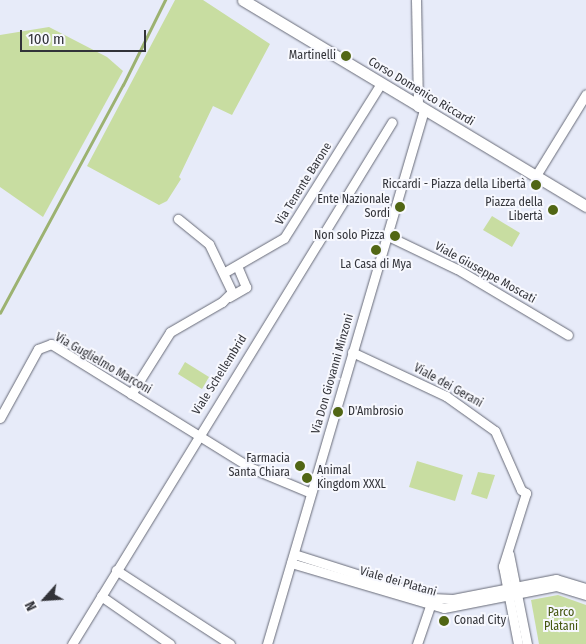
<!DOCTYPE html>
<meta charset="utf-8">
<style>
body{margin:0}
#map{position:relative;width:586px;height:644px;overflow:hidden;background:#e7ebf9;font-family:"Fira Sans Condensed",sans-serif}
div>[style]{position:absolute}
.green>*{inset:0;background:#c8dda1}
.stream>*{height:2.5px;margin:-1.25px;padding:0 1.25px;transform-origin:1.25px;border-radius:1.25px;background:#9cb271}
.roads{filter:drop-shadow(0 0 1px #676a77) drop-shadow(0 0 1px #676a77)}
.minor>*{height:9px;margin:-4.5px;padding:0 4.5px;transform-origin:4.5px;border-radius:4.5px;background:#fff}
.major>*{height:11px;margin:-5.5px;padding:0 5.5px;transform-origin:5.5px;border-radius:5.5px;background:#fff}
.dots>*{width:14px;height:14px;translate:-50% -50%;box-sizing:border-box;border:2px solid #f7f8fe;border-radius:50%}
span{translate:-50% -50%;white-space:nowrap;text-align:center;line-height:1.15;-webkit-text-stroke:4px #f7f8fe;paint-order:stroke}
.poi-label{font-size:12px;color:#323339}
.right{translate:-100% -50%;text-align:right}
.left{translate:0 -50%;text-align:left}
.street-label{font-size:12px;color:#323339}
.park-label{font-size:12px;color:#43550d}
.north{position:absolute;left:20px;top:574px;width:50px;height:50px;-webkit-text-stroke:4px #f7f8fe;paint-order:stroke;rotate:244deg;font-size:14px;font-weight:700;line-height:20px;text-align:center;color:#323339}
.north::after{content:'';display:block;margin:auto;width:18px;height:22px;background:#323339;clip-path:polygon(50% 0,100% 100%,50% 72%,0 100%)}
.scale{position:absolute;left:20px;top:30px;width:126px;height:22px;box-sizing:border-box;border:2px solid #323339;border-top:0;padding-left:6px;font-size:15px;line-height:18px;white-space:nowrap;color:#323339;-webkit-text-stroke:4px #f7f8fe;paint-order:stroke}
</style>
<div id="map">
<div class="green">
<div style="clip-path:polygon(175px 0,203px 0,270px 44px,232px 115px,213px 106px,179px 177px,181px 179px,167px 201px,159px 205px,87px 166px)"></div>
<div style="clip-path:polygon(49px 27px,107px 57px,123px 71px,43px 217px,0 187px,0 35px)"></div>
<div style="clip-path:polygon(492px 216px,520px 233px,512px 247px,483px 230px)"></div>
<div style="clip-path:polygon(185px 362px,209px 377px,202px 389px,178px 374px)"></div>
<div style="clip-path:polygon(417px 461px,463px 475px,455px 501px,409px 487px)"></div>
<div style="clip-path:polygon(478px 472px,495px 475px,487px 499px,471px 494px)"></div>
<div style="clip-path:polygon(558px 595px,586px 605px,586px 644px,539px 644px,531px 600px)"></div>
</div>
<div class="stream">
<div style="left:0;top:313px;width:259px;rotate:-61.7deg"></div>
<div style="left:123px;top:85px;width:95px;rotate:-63.7deg"></div>
</div>
<div class="roads">
<div class="minor">
<div style="left:416px;top:0;width:107px;rotate:88.9deg"></div>
<div style="left:535px;top:177px;width:97px;rotate:-58.4deg"></div>
<div style="left:388px;top:236px;width:76px;rotate:25.6deg"></div>
<div style="left:457px;top:269px;width:129px;rotate:30.7deg"></div>
<div style="left:225px;top:272px;width:68px;rotate:-30deg"></div>
<div style="left:284px;top:238px;width:181px;rotate:-57.9deg"></div>
<div style="left:229px;top:297px;width:20px;rotate:-30deg"></div>
<div style="left:246px;top:287px;width:23px;rotate:-113deg"></div>
<div style="left:352px;top:352px;width:104px;rotate:25.1deg"></div>
<div style="left:446px;top:396px;width:60px;rotate:35.5deg"></div>
<div style="left:495px;top:431px;width:64px;rotate:66.2deg"></div>
<div style="left:521px;top:490px;width:6px;rotate:31deg"></div>
<div style="left:526px;top:493px;width:77px;rotate:107.5deg"></div>
<div style="left:503px;top:566px;width:79px;rotate:79.1deg"></div>
<div style="left:131px;top:394px;width:73px;rotate:-57.8deg"></div>
<div style="left:170px;top:332px;width:60px;rotate:-30deg"></div>
<div style="left:222px;top:302px;width:14px;rotate:-45deg"></div>
<div style="left:232px;top:292px;width:53px;rotate:-115.6deg"></div>
<div style="left:209px;top:244px;width:40px;rotate:-141deg"></div>
<div style="left:0;top:418px;width:79px;rotate:-61.2deg"></div>
<div style="left:38px;top:349px;width:14px;rotate:-21deg"></div>
<div style="left:51px;top:344px;width:233px;rotate:31.8deg"></div>
<div style="left:249px;top:467px;width:67px;rotate:22.8deg"></div>
<div style="left:294px;top:554px;width:145px;rotate:17.7deg"></div>
<div style="left:432px;top:598px;width:21px;rotate:3deg"></div>
<div style="left:453px;top:599px;width:105px;rotate:-11deg"></div>
<div style="left:556px;top:579px;width:31px;rotate:17deg"></div>
<div style="left:509px;top:554px;width:92px;rotate:78.7deg"></div>
<div style="left:291px;top:563px;width:159px;rotate:16.4deg"></div>
<div style="left:444px;top:608px;width:114px;rotate:-11.1deg"></div>
<div style="left:556px;top:586px;width:31px;rotate:17deg"></div>
<div style="left:116px;top:570px;width:136px;rotate:33deg"></div>
<div style="left:101px;top:596px;width:84px;rotate:34.8deg"></div>
<div style="left:72px;top:644px;width:612px;rotate:-58.49deg"></div>
<div style="left:267px;top:644px;width:557px;rotate:-73.62deg"></div>
<div style="left:417px;top:644px;width:43px;rotate:-71.1deg"></div>
</div>
<div class="major">
<div style="left:243px;top:0;width:400px;rotate:31deg"></div>
</div>
</div>
<div class="dots">
<div style="left:346px;top:56px;background:#516614"></div>
<div style="left:536px;top:185px;background:#516614"></div>
<div style="left:400px;top:207px;background:#516614"></div>
<div style="left:553px;top:210px;background:#516614"></div>
<div style="left:395px;top:236px;background:#516614"></div>
<div style="left:376px;top:250px;background:#516614"></div>
<div style="left:338px;top:412px;background:#516614"></div>
<div style="left:300px;top:466px;background:#516614"></div>
<div style="left:307px;top:478px;background:#516614"></div>
<div style="left:444px;top:621px;background:#516614"></div>
</div>
<div class="poi-label">
<span class="right" style="left:336px;top:56px">Martinelli</span>
<span class="right" style="left:526px;top:185px">Riccardi - Piazza della Libertà</span>
<span class="right" style="left:390px;top:207px">Ente Nazionale<br>Sordi</span>
<span class="right" style="left:543px;top:210px">Piazza della<br>Libertà</span>
<span class="right" style="left:385px;top:236px">Non solo Pizza</span>
<span style="left:376px;top:265px">La Casa di Mya</span>
<span class="left" style="left:348px;top:412px">D'Ambrosio</span>
<span class="right" style="left:290px;top:466px">Farmacia<br>Santa Chiara</span>
<span class="left" style="left:317px;top:478px">Animal<br>Kingdom XXXL</span>
<span class="left" style="left:454px;top:621px">Conad City</span>
</div>
<div class="street-label">
<span style="left:421px;top:92px;rotate:31deg">Corso Domenico Riccardi</span>
<span style="left:304px;top:184px;rotate:-58deg">Via Tenente Barone</span>
<span style="left:485px;top:273px;rotate:29deg">Viale Giuseppe Moscati</span>
<span style="left:103px;top:364px;rotate:30deg">Via Guglielmo Marconi</span>
<span style="left:333px;top:374px;rotate:-74deg">Via Don Giovanni Minzoni</span>
<span style="left:220px;top:375px;rotate:-58deg">Viale Schellembrid</span>
<span style="left:448px;top:386px;rotate:29deg">Viale dei Gerani</span>
<span style="left:398px;top:582px;rotate:16deg">Viale dei Platani</span>
</div>
<div class="park-label">
<span style="left:561px;top:620px">Parco<br>Platani</span>
</div>
<div class="north">N</div>
<div class="scale">100 m</div>
</div>
